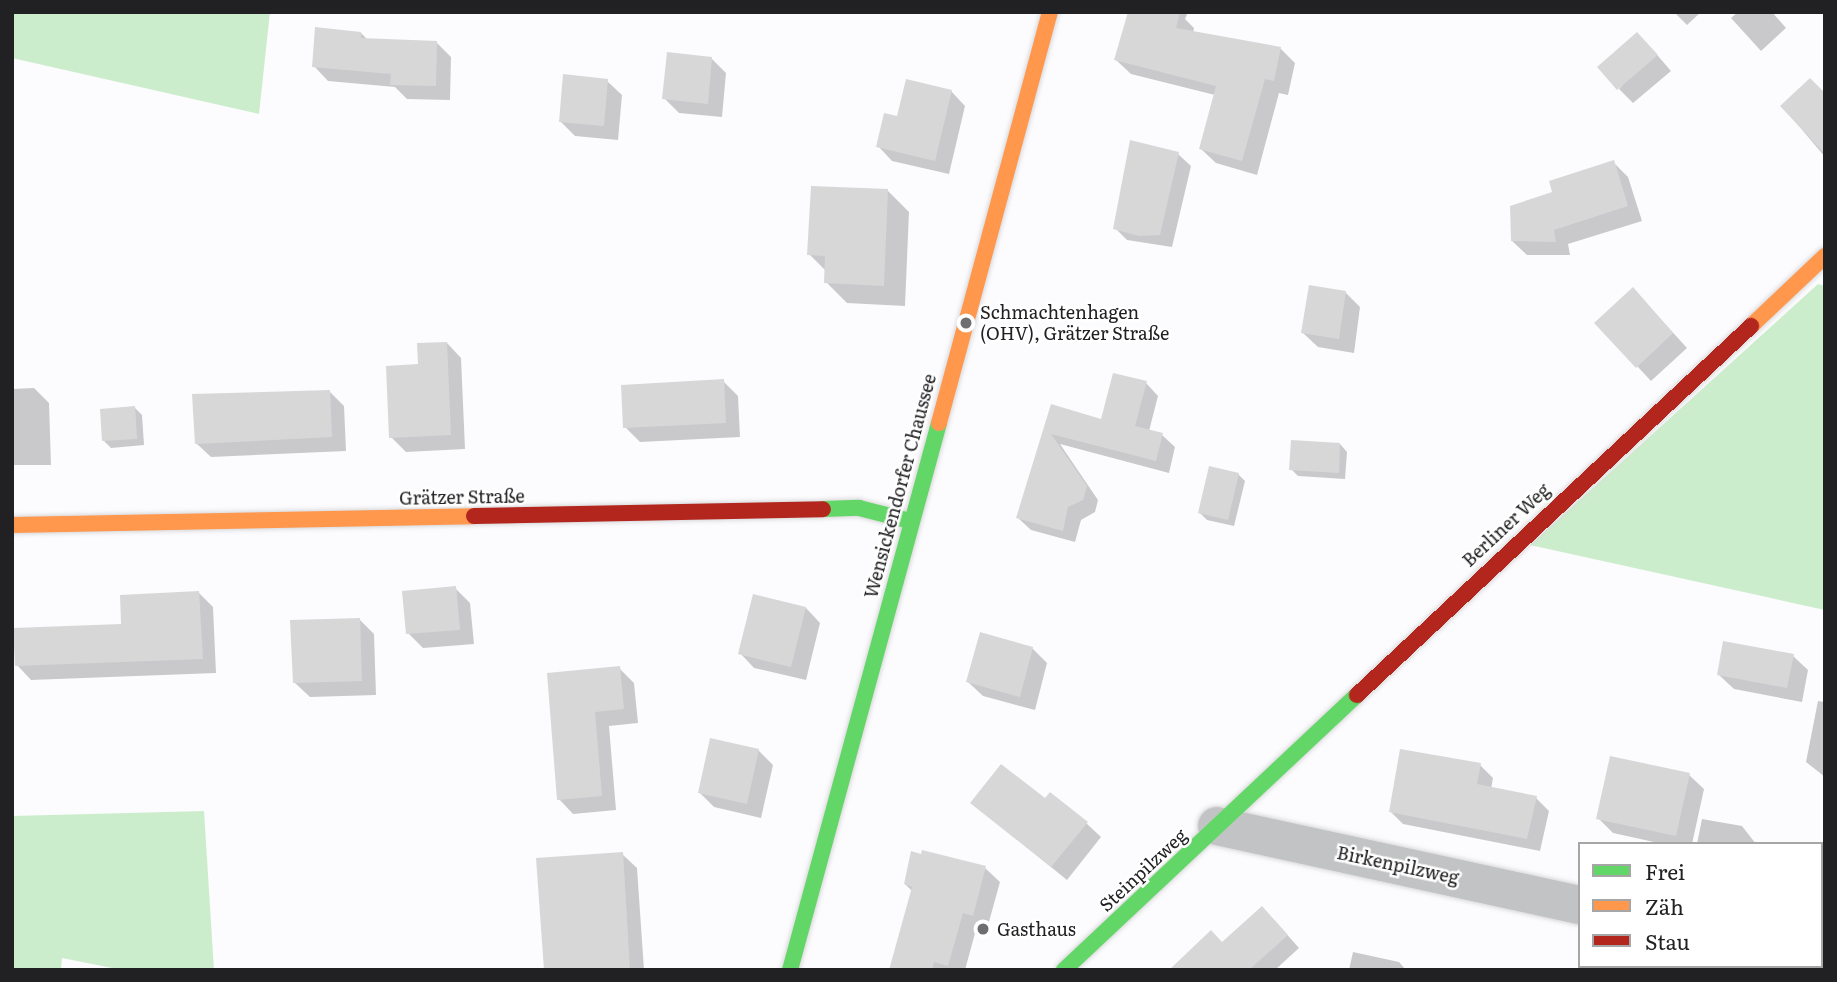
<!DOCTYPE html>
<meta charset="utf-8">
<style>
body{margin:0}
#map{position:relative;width:1837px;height:982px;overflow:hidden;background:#fcfbfe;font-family:Literata,serif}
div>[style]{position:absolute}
.green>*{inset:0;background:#ccedcc}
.shadow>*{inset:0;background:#0003}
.building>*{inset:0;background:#d8d7d8}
.roads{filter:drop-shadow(0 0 2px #d9d9da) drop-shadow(0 0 2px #d9d9da)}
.street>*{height:38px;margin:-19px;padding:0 19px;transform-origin:19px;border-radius:19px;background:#c2c3c4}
.fast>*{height:16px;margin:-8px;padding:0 8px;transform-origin:8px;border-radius:8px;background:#63d668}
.slow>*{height:16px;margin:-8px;padding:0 8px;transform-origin:8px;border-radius:8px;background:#ff974d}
.jam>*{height:16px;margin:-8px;padding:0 8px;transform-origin:8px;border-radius:8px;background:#b3261e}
.dots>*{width:19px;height:19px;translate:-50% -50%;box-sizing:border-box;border:4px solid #fff;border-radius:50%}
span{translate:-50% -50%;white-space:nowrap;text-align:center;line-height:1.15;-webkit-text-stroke:5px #fff;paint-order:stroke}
.poi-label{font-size:18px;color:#212022}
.left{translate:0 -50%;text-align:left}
.street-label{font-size:18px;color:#212022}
.frame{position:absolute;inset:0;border:14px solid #212022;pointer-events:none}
.legend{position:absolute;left:1578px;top:842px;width:245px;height:126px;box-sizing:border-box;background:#fff;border:2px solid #a6a6a7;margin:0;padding:9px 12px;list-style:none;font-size:21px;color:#212022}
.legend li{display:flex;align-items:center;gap:14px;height:35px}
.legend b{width:35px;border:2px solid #a6a6a7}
</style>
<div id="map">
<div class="green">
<div style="clip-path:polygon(12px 12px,270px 12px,259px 114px,12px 58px)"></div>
<div style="clip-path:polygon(1818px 284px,1825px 286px,1825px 610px,1530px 545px)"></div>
<div style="clip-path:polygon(204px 811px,214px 970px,122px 970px,62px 958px,61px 970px,12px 970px,12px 816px)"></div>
</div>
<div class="shadow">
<div style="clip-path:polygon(1129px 12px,1188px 12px,1185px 19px,1194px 28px,1193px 33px,1280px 48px,1295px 63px,1288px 95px,1279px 93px,1257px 175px,1216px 163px,1201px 149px,1215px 95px,1131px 74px,1116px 60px)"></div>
<div style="clip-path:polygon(1674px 12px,1701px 12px,1687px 25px)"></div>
<div style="clip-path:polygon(1738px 12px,1772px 12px,1786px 28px,1761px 51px,1731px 18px)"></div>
<div style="clip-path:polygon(361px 33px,368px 40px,436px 42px,451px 57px,450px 100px,407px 99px,395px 87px,328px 81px,314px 66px)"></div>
<div style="clip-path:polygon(1652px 49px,1671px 71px,1633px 103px,1619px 89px)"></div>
<div style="clip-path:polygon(711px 58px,726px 73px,722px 117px,679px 113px,664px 98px)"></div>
<div style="clip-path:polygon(607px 81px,622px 95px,618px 140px,575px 136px,560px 121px)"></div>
<div style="clip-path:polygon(951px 91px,965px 106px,949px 174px,892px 161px,878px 146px,898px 118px)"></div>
<div style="clip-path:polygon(1825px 95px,1825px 157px,1782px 106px)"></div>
<div style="clip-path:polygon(1178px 154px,1191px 166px,1172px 247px,1127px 240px,1115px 228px)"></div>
<div style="clip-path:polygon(1613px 162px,1628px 177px,1642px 221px,1568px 244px,1570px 255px,1527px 255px,1512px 241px,1554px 193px)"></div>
<div style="clip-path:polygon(888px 191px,909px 212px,905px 306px,847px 303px,826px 282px,826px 271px,809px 254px)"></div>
<div style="clip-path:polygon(1345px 292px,1360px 307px,1354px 353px,1318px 347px,1303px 333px)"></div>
<div style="clip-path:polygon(1647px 304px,1687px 348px,1651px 381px,1637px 366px)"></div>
<div style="clip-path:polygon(447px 343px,461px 358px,465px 449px,406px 452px,391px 437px,420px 366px)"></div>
<div style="clip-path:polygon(723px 381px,738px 396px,740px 437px,640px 442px,625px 427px)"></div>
<div style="clip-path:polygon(1146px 383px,1158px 396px,1149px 431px,1162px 435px,1175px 447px,1169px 473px,1060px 444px,1098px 500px,1095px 512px,1081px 520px,1075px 542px,1031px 530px,1018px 518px,1052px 407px,1103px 421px)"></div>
<div style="clip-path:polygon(34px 388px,49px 403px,51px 465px,12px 465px,12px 389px)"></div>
<div style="clip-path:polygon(329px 391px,344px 406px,346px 451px,211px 457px,196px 443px)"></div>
<div style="clip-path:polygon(135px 408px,142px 415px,144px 445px,111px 448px,104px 441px)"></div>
<div style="clip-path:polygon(1340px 444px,1347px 452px,1345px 479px,1298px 476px,1291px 469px)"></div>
<div style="clip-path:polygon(1238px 474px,1245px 481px,1234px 526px,1207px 520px,1200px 513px)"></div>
<div style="clip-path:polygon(455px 588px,470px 603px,474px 644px,423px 648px,408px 633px)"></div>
<div style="clip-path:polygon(199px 593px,213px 607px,216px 673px,31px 680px,17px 665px)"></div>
<div style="clip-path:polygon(806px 608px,820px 623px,806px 680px,754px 668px,740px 653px)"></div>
<div style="clip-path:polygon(359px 619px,374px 634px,376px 695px,310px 697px,295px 683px)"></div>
<div style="clip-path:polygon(1032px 648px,1047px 663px,1035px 710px,983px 696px,968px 682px)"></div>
<div style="clip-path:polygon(1793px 656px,1808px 670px,1802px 702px,1734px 689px,1719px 675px)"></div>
<div style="clip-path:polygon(619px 668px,634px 683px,638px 723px,609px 726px,616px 810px,573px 814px,559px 799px,549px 675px)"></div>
<div style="clip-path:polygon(1818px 701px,1825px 702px,1825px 777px,1806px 762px)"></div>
<div style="clip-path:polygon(758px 750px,773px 765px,761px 818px,714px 807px,700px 793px)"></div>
<div style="clip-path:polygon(1480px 765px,1493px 778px,1491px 789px,1536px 798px,1549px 811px,1540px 851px,1403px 824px,1390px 811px)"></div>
<div style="clip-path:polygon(1689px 775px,1704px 789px,1692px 844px,1663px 844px,1613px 833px,1598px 818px)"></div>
<div style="clip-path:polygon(1045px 801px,1086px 823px,1101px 837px,1067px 880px,972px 803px)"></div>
<div style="clip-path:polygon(1702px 819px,1742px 826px,1756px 844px,1697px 844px)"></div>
<div style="clip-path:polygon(912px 853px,985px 868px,1000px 882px,987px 929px,977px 926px,965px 970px,891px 970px,912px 891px,905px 884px)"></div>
<div style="clip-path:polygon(622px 854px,637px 868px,644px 970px,567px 970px)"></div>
<div style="clip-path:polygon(1275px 921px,1299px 948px,1275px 970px,1174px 970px)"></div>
<div style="clip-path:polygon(1353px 952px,1399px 962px,1406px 970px,1349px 970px)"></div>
</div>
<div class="building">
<div style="clip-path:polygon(1128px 12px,1180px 12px,1176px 28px,1281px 47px,1274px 81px,1265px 79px,1242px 161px,1199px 149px,1216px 86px,1114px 60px)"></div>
<div style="clip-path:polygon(315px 27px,361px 32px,361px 38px,437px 41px,436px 86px,390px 85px,391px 74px,312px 67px)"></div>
<div style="clip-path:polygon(1637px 32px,1658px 55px,1617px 90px,1597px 67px)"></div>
<div style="clip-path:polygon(667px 52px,712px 57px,708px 104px,662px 99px)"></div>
<div style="clip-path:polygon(563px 74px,608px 79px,604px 126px,559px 122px)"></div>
<div style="clip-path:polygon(1810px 78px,1825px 93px,1825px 154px,1780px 106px)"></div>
<div style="clip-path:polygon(906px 79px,952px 90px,935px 161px,876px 147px,884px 113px,897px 116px)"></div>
<div style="clip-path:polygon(1130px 140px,1179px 152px,1160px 235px,1139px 236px,1113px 229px)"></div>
<div style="clip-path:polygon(1614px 160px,1628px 206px,1554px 230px,1556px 242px,1511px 241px,1510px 206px,1552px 192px,1549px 181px)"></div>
<div style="clip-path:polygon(811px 186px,888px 189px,884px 286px,824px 283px,825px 256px,807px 255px)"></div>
<div style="clip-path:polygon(1309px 285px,1346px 291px,1339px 339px,1301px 333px)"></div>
<div style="clip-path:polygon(1633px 287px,1673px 333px,1636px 368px,1594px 323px)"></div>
<div style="clip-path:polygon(447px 342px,451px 435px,389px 438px,386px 366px,418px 364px,417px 343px)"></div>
<div style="clip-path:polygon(1113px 373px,1147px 381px,1135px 426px,1163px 433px,1156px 461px,1051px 434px,1087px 486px,1083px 500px,1068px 507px,1063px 531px,1016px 518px,1051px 404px,1101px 419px)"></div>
<div style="clip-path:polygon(724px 379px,726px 423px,623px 428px,621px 385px)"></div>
<div style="clip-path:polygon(330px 390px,332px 437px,195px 444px,192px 394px)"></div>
<div style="clip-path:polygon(135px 406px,137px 439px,102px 441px,100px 409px)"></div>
<div style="clip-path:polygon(1291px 440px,1340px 443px,1339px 473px,1289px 470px)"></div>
<div style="clip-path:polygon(1209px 466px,1239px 473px,1228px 520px,1198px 513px)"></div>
<div style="clip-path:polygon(456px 586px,460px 630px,406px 634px,402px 591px)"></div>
<div style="clip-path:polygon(199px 591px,203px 659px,15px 666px,13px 628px,121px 624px,120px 595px)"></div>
<div style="clip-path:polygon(753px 594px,806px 607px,791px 667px,738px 654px)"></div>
<div style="clip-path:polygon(360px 618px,362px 681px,293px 683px,290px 620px)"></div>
<div style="clip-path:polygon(980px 632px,1033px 647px,1020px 697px,966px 682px)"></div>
<div style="clip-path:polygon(1723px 641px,1794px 654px,1787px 688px,1717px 675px)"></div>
<div style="clip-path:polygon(620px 666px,624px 709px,595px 712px,602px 796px,557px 800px,547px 673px)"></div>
<div style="clip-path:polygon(710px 738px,759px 749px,747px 804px,698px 793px)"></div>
<div style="clip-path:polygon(1400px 749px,1481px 763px,1477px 784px,1537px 796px,1527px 839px,1389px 812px)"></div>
<div style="clip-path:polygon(1610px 756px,1690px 773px,1676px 836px,1596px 819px)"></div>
<div style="clip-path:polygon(1001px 764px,1045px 798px,1050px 792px,1088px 822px,1051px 867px,970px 803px)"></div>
<div style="clip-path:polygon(922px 850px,986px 866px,973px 916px,963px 913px,948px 966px,934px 962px,932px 970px,889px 970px,912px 887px,904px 884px,911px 851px,921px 854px)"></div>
<div style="clip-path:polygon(623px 852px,630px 970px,544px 970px,536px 858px)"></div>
<div style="clip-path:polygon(1262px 906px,1288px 935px,1249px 970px,1169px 970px,1211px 930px,1222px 942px)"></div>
</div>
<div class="roads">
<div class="street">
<div style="left:1217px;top:826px;width:371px;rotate:12.3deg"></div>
<div style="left:1821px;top:957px;width:4px;rotate:14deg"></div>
</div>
<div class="fast">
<div style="left:823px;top:509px;width:36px;rotate:-2deg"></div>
<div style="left:859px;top:508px;width:53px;rotate:14.3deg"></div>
<div style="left:790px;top:970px;width:567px;rotate:-74.76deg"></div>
<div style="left:1064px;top:970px;width:402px;rotate:-43.2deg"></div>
</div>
<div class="slow">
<div style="left:1751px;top:326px;width:102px;rotate:-43.4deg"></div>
<div style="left:939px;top:423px;width:426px;rotate:-74.9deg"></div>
<div style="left:12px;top:525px;width:462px;rotate:-1.1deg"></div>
</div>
<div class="jam">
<div style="left:474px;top:516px;width:349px;rotate:-1.1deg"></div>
<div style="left:1357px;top:695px;width:540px;rotate:-43.12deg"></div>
</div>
</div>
<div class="dots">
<div style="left:966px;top:323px;background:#6e6d6f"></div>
<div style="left:983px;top:929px;background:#6e6d6f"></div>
</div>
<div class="poi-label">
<span class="left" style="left:980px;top:323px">Schmachtenhagen<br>(OHV), Grätzer Straße</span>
<span class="left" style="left:997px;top:929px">Gasthaus</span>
</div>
<div class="street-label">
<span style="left:900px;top:486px;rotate:-75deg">Wensickendorfer Chaussee</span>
<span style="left:462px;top:497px;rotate:-1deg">Grätzer Straße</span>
<span style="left:1506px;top:525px;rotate:-43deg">Berliner Weg</span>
<span style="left:1398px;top:865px;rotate:12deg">Birkenpilzweg</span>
<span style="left:1143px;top:870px;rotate:-43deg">Steinpilzweg</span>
</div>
<div class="frame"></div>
<ul class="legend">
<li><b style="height:9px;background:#63d668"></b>Frei</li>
<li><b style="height:9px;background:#ff974d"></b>Zäh</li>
<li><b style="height:9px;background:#b3261e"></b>Stau</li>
</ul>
</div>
